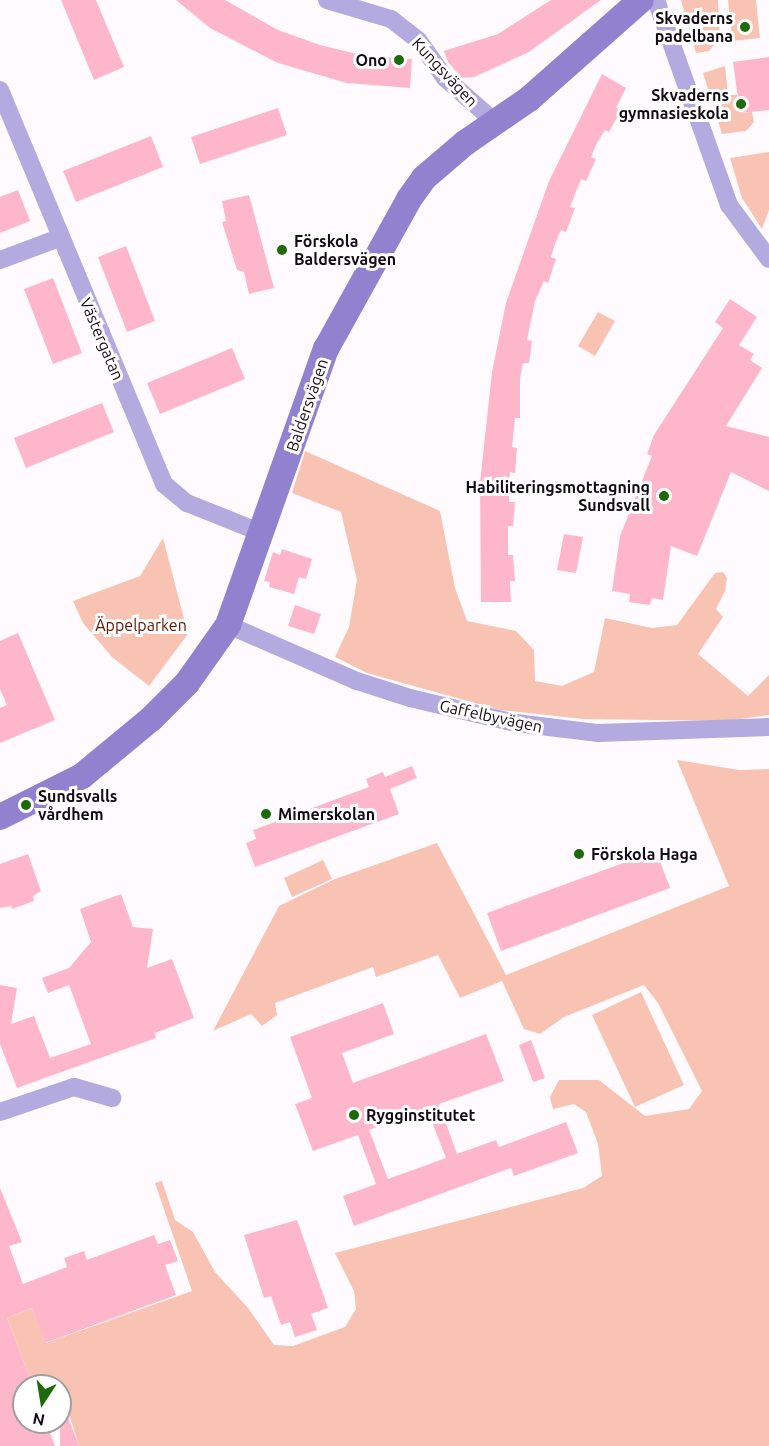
<!DOCTYPE html>
<meta charset="utf-8">
<style>
body{margin:0}
#map{position:relative;width:769px;height:1446px;overflow:hidden;background:#fffafe;font-family:Ubuntu,sans-serif}
div>[style]{position:absolute}
.green>*{inset:0;background:#f9c3b4}
.building>*{inset:0;background:#feb7ca}
.street>*{height:18px;margin:-9px;padding:0 9px;transform-origin:9px;border-radius:9px;background:#b3abdf}
.secondary>*{height:26px;margin:-13px;padding:0 13px;transform-origin:13px;border-radius:13px;background:#9182cf}
.dots>*{width:16px;height:16px;translate:-50% -50%;box-sizing:border-box;border:3px solid #fff;border-radius:50%}
span{translate:-50% -50%;white-space:nowrap;text-align:center;line-height:1.15;-webkit-text-stroke:6px #fff;paint-order:stroke}
.poi-label{font-size:16px;color:#130b13;font-weight:700}
.right{translate:-100% -50%;text-align:right}
.left{translate:0 -50%;text-align:left}
.street-label{font-size:16px;color:#130b13}
.park-label{font-size:16px;color:#5f1601}
.north{position:absolute;left:12px;top:1374px;width:60px;height:60px;box-sizing:border-box;background:#fff;border:2px solid #a19da1;border-radius:50%;rotate:192deg;font-size:16px;font-weight:700;line-height:24px;text-align:center;color:#130b13}
.north::after{content:'';display:block;margin:auto;width:21px;height:27px;background:#1d6a0b;clip-path:polygon(50% 0,100% 100%,50% 72%,0 100%)}
</style>
<div id="map">
<div class="green">
<div style="clip-path:polygon(681px 0,718px 0,720px 38px,709px 51px,696px 53px)"></div>
<div style="clip-path:polygon(728px 0,756px 0,760px 38px,732px 41px)"></div>
<div style="clip-path:polygon(725px 66px,728px 95px,737px 95px,740px 113px,752px 112px,754px 122px,746px 131px,722px 134px,703px 73px)"></div>
<div style="clip-path:polygon(769px 152px,769px 210px,762px 229px,742px 198px,730px 158px)"></div>
<div style="clip-path:polygon(598px 312px,615px 321px,595px 356px,578px 346px)"></div>
<div style="clip-path:polygon(305px 451px,440px 511px,455px 588px,467px 621px,516px 631px,534px 650px,535px 681px,562px 686px,594px 672px,605px 618px,652px 628px,677px 625px,715px 573px,723px 572px,727px 578px,725px 591px,716px 609px,723px 617px,698px 654px,748px 696px,769px 675px,769px 715px,727px 721px,583px 719px,500px 710px,367px 673px,335px 657px,349px 627px,357px 580px,341px 512px,292px 493px)"></div>
<div style="clip-path:polygon(163px 538px,188px 634px,149px 686px,112px 657px,83px 623px,73px 601px,140px 576px)"></div>
<div style="clip-path:polygon(677px 760px,739px 770px,769px 769px,769px 1446px,79px 1446px,60px 1386px,33px 1386px,7px 1318px,32px 1308px,46px 1343px,192px 1291px,155px 1183px,162px 1181px,175px 1220px,193px 1232px,215px 1272px,248px 1308px,274px 1345px,293px 1346px,345px 1327px,356px 1309px,354px 1291px,335px 1253px,583px 1188px,602px 1176px,598px 1144px,586px 1112px,574px 1104px,553px 1109px,550px 1097px,559px 1080px,599px 1080px,645px 1116px,689px 1109px,702px 1091px,658px 1003px,644px 985px,564px 1017px,540px 1034px,524px 1029px,502px 981px,460px 998px,438px 955px,376px 977px,373px 967px,275px 1003px,277px 1015px,262px 1026px,251px 1014px,213px 1031px,279px 906px,335px 879px,437px 843px,506px 975px,729px 886px)"></div>
<div style="clip-path:polygon(323px 860px,332px 879px,292px 897px,284px 878px)"></div>
<div style="clip-path:polygon(641px 992px,684px 1085px,635px 1107px,592px 1015px)"></div>
</div>
<div class="building">
<div style="clip-path:polygon(61px 0,96px 0,124px 67px,94px 80px)"></div>
<div style="clip-path:polygon(176px 0,225px 0,278px 30px,320px 45px,365px 56px,412px 59px,410px 88px,347px 83px,278px 63px,210px 28px)"></div>
<div style="clip-path:polygon(551px 0,601px 0,529px 52px,474px 77px,462px 78px,448px 62px,444px 51px,498px 34px)"></div>
<div style="clip-path:polygon(769px 57px,769px 110px,740px 113px,733px 62px)"></div>
<div style="clip-path:polygon(602px 74px,626px 88px,616px 108px,621px 110px,609px 132px,605px 130px,597px 143px,591px 157px,596px 159px,586px 181px,581px 179px,570px 207px,575px 208px,566px 232px,561px 230px,555px 244px,551px 257px,556px 259px,548px 283px,544px 281px,535px 301px,527px 340px,532px 341px,529px 363px,523px 363px,520px 378px,520px 418px,515px 418px,512px 447px,517px 448px,515px 473px,510px 472px,509px 488px,509px 502px,515px 502px,513px 526px,508px 526px,508px 555px,513px 555px,515px 581px,510px 581px,511px 602px,481px 602px,480px 483px,492px 372px,506px 303px,549px 181px)"></div>
<div style="clip-path:polygon(278px 108px,287px 135px,200px 164px,191px 137px)"></div>
<div style="clip-path:polygon(151px 136px,163px 167px,76px 202px,63px 171px)"></div>
<div style="clip-path:polygon(18px 190px,30px 221px,0 233px,0 197px)"></div>
<div style="clip-path:polygon(249px 195px,274px 288px,249px 294px,244px 272px,237px 270px,222px 222px,226px 221px,222px 201px)"></div>
<div style="clip-path:polygon(126px 246px,155px 321px,127px 332px,98px 257px)"></div>
<div style="clip-path:polygon(53px 278px,82px 353px,53px 364px,24px 289px)"></div>
<div style="clip-path:polygon(730px 299px,757px 317px,739px 345px,754px 354px,750px 360px,762px 368px,726px 426px,769px 437px,769px 491px,731px 472px,697px 556px,671px 546px,663px 600px,652px 598px,650px 605px,629px 602px,630px 594px,612px 591px,620px 536px,652px 456px,647px 454px,654px 435px,723px 328px,715px 322px)"></div>
<div style="clip-path:polygon(232px 348px,245px 379px,160px 414px,147px 383px)"></div>
<div style="clip-path:polygon(102px 403px,114px 432px,26px 468px,14px 438px)"></div>
<div style="clip-path:polygon(564px 534px,583px 537px,576px 573px,557px 570px)"></div>
<div style="clip-path:polygon(282px 549px,312px 559px,306px 579px,299px 577px,294px 594px,269px 587px,270px 582px,264px 581px,273px 552px,280px 555px)"></div>
<div style="clip-path:polygon(295px 605px,321px 614px,314px 634px,288px 626px)"></div>
<div style="clip-path:polygon(18px 633px,55px 720px,0 743px,0 708px,7px 705px,0 689px,0 641px)"></div>
<div style="clip-path:polygon(412px 766px,417px 778px,390px 789px,399px 814px,255px 867px,246px 843px,256px 839px,253px 830px,369px 787px,366px 779px,383px 772px,385px 777px)"></div>
<div style="clip-path:polygon(656px 851px,670px 888px,501px 951px,487px 913px)"></div>
<div style="clip-path:polygon(28px 854px,41px 891px,33px 896px,34px 901px,12px 909px,11px 906px,0 908px,0 864px)"></div>
<div style="clip-path:polygon(121px 894px,133px 927px,153px 929px,147px 968px,172px 959px,194px 1018px,155px 1033px,156px 1038px,17px 1088px,0 1044px,0 985px,17px 988px,11px 1024px,34px 1016px,50px 1058px,91px 1044px,69px 985px,48px 993px,42px 978px,69px 968px,91px 942px,80px 909px)"></div>
<div style="clip-path:polygon(evenodd,383px 1003px,394px 1034px,342px 1053px,353px 1083px,486px 1034px,504px 1081px,439px 1104px,457px 1154px,496px 1140px,499px 1147px,566px 1122px,578px 1153px,514px 1176px,511px 1168px,354px 1226px,343px 1196px,376px 1184px,358px 1135px,313px 1151px,295px 1104px,312px 1098px,290px 1037px,383px 1003px,427px 1109px,446px 1158px,388px 1179px,369px 1130px,427px 1109px)"></div>
<div style="clip-path:polygon(531px 1040px,545px 1078px,533px 1082px,519px 1045px)"></div>
<div style="clip-path:polygon(0 1188px,22px 1242px,9px 1246px,23px 1284px,67px 1267px,64px 1258px,84px 1251px,87px 1260px,154px 1235px,158px 1244px,170px 1240px,178px 1261px,165px 1265px,176px 1295px,45px 1343px,32px 1308px,7px 1318px,33px 1386px,24px 1386px,24px 1422px,46px 1422px,55px 1446px,0 1446px)"></div>
<div style="clip-path:polygon(297px 1220px,328px 1308px,311px 1314px,317px 1330px,295px 1337px,290px 1322px,281px 1325px,271px 1296px,264px 1298px,244px 1235px)"></div>
<div style="clip-path:polygon(60px 1399px,61px 1399px,79px 1446px,60px 1446px)"></div>
</div>
<div class="street">
<div style="left:327px;top:0;width:67px;rotate:16.5deg"></div>
<div style="left:391px;top:19px;width:34px;rotate:38deg"></div>
<div style="left:418px;top:40px;width:47px;rotate:54.6deg"></div>
<div style="left:445px;top:78px;width:67px;rotate:41.3deg"></div>
<div style="left:656px;top:0;width:218px;rotate:70.4deg"></div>
<div style="left:729px;top:205px;width:67px;rotate:53.5deg"></div>
<div style="left:0;top:90px;width:427px;rotate:67.4deg"></div>
<div style="left:164px;top:484px;width:30px;rotate:40deg"></div>
<div style="left:187px;top:503px;width:81px;rotate:21.8deg"></div>
<div style="left:0;top:260px;width:63px;rotate:-20.4deg"></div>
<div style="left:228px;top:625px;width:141px;rotate:23.5deg"></div>
<div style="left:357px;top:681px;width:56px;rotate:17.8deg"></div>
<div style="left:410px;top:698px;width:109px;rotate:13.3deg"></div>
<div style="left:516px;top:723px;width:83px;rotate:7deg"></div>
<div style="left:598px;top:733px;width:171px;rotate:-2deg"></div>
<div style="left:0;top:1112px;width:78px;rotate:-18.7deg"></div>
<div style="left:74px;top:1087px;width:40px;rotate:16deg"></div>
</div>
<div class="secondary">
<div style="left:0;top:817px;width:92px;rotate:-26.6deg"></div>
<div style="left:82px;top:776px;width:89px;rotate:-39.6deg"></div>
<div style="left:151px;top:719px;width:51px;rotate:-45deg"></div>
<div style="left:187px;top:683px;width:71px;rotate:-54.7deg"></div>
<div style="left:228px;top:625px;width:293px;rotate:-70.5deg"></div>
<div style="left:326px;top:349px;width:171px;rotate:-61deg"></div>
<div style="left:409px;top:199px;width:26px;rotate:-54deg"></div>
<div style="left:424px;top:178px;width:54px;rotate:-40.5deg"></div>
<div style="left:465px;top:143px;width:78px;rotate:-34.5deg"></div>
<div style="left:529px;top:99px;width:149px;rotate:-41.5deg"></div>
</div>
<div class="dots">
<div style="left:745px;top:27px;background:#1d6a0b"></div>
<div style="left:399px;top:60px;background:#1d6a0b"></div>
<div style="left:741px;top:104px;background:#1d6a0b"></div>
<div style="left:282px;top:250px;background:#1d6a0b"></div>
<div style="left:664px;top:496px;background:#1d6a0b"></div>
<div style="left:26px;top:805px;background:#1d6a0b"></div>
<div style="left:266px;top:814px;background:#1d6a0b"></div>
<div style="left:579px;top:854px;background:#1d6a0b"></div>
<div style="left:354px;top:1115px;background:#1d6a0b"></div>
</div>
<div class="poi-label">
<span class="right" style="left:733px;top:27px">Skvaderns<br>padelbana</span>
<span class="right" style="left:387px;top:60px">Ono</span>
<span class="right" style="left:729px;top:104px">Skvaderns<br>gymnasieskola</span>
<span class="left" style="left:294px;top:250px">Förskola<br>Baldersvägen</span>
<span class="right" style="left:650px;top:496px">Habiliteringsmottagning<br>Sundsvall</span>
<span class="left" style="left:38px;top:805px">Sundsvalls<br>vårdhem</span>
<span class="left" style="left:278px;top:814px">Mimerskolan</span>
<span class="left" style="left:591px;top:854px">Förskola Haga</span>
<span class="left" style="left:366px;top:1115px">Rygginstitutet</span>
</div>
<div class="street-label">
<span style="left:445px;top:72px;rotate:47deg">Kungsvägen</span>
<span style="left:102px;top:339px;rotate:67deg">Västergatan</span>
<span style="left:307px;top:405px;rotate:-71deg">Baldersvägen</span>
<span style="left:491px;top:716px;rotate:12deg">Gaffelbyvägen</span>
</div>
<div class="park-label">
<span style="left:141px;top:625px">Äppelparken</span>
</div>
<div class="north">N</div>
</div>
